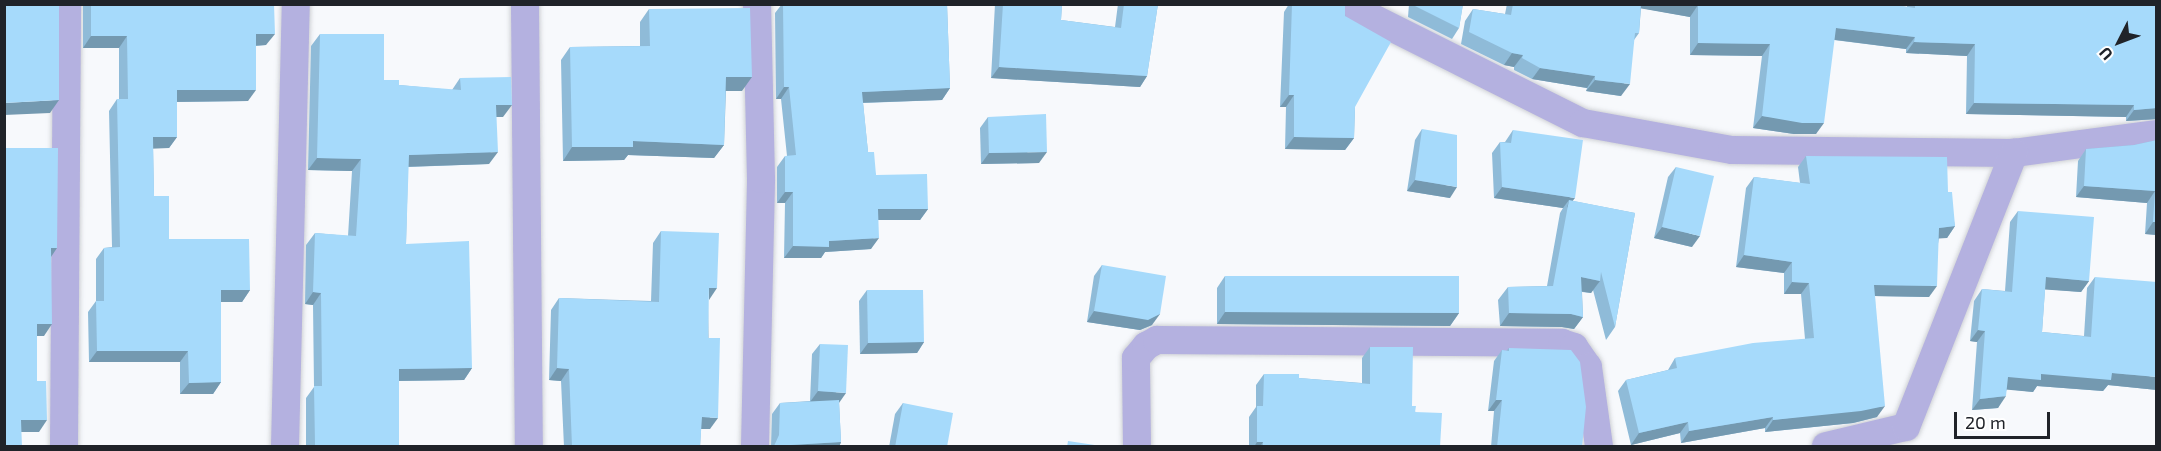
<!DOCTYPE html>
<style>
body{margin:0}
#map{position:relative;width:2161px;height:451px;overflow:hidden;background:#f7f9fc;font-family:"Exo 2",sans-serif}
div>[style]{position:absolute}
.roads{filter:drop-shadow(0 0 2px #d0d2d6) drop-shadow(0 0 2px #d0d2d6)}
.street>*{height:28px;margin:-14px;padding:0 14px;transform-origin:14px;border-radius:14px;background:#b4b1e0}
.wall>*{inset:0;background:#8fbbd8}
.shaded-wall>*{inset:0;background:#7499b0}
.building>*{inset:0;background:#a6dafb}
span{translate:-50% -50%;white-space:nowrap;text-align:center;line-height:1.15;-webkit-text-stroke:5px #fff;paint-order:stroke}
.frame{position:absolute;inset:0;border:6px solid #202329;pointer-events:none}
.north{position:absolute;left:2089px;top:12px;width:60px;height:60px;-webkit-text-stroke:4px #fff;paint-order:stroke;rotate:228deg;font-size:16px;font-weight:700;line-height:24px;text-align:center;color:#202329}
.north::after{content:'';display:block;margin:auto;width:21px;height:27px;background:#202329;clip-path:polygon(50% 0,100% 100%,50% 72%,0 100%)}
.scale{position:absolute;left:1954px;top:412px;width:96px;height:27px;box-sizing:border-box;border:3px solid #202329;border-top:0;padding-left:8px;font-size:18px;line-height:21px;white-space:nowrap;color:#202329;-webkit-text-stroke:4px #fff;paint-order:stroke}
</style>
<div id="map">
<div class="roads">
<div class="street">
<div style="left:525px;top:4px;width:442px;rotate:89.5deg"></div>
<div style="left:1345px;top:4px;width:266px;rotate:26.6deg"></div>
<div style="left:1583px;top:123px;width:151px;rotate:10.3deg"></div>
<div style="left:1732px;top:150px;width:282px;rotate:0.6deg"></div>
<div style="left:2014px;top:153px;width:143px;rotate:-7.6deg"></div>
<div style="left:64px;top:446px;width:442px;rotate:-89.6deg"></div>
<div style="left:285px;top:446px;width:442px;rotate:-88.6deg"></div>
<div style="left:755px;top:446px;width:267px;rotate:-88.7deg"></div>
<div style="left:761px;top:179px;width:175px;rotate:-91.3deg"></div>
<div style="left:1137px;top:446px;width:88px;rotate:-90.7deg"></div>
<div style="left:1136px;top:358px;width:16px;rotate:-50deg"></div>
<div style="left:1146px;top:346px;width:13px;rotate:-29deg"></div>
<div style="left:1157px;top:340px;width:405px;rotate:0.4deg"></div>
<div style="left:1562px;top:343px;width:13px;rotate:18deg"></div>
<div style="left:1574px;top:347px;width:24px;rotate:55deg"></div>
<div style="left:1588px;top:367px;width:80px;rotate:82.1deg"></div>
<div style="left:1826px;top:446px;width:82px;rotate:-13.4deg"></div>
<div style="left:1906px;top:427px;width:295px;rotate:-68.5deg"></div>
</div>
</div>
<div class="wall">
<div style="clip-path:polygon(83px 4px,274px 4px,266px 45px,256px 46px,248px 101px,177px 102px,177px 137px,169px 148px,153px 148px,154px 196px,169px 239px,250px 290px,242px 302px,221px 302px,221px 382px,213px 394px,180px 394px,180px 362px,89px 362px,88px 312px,96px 301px,96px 259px,104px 248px,112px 247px,109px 111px,117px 99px,119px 99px,119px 48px,83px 48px)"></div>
<div style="clip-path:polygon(782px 4px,947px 4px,950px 88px,942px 100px,863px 103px,868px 152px,876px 175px,928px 209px,920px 220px,878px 220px,871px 249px,825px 252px,821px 258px,784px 258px,785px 203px,777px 203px,777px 167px,785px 156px,787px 156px,781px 99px,776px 99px,775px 13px)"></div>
<div style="clip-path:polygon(995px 4px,1062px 4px,1061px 20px,1115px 27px,1118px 4px,1158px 4px,1147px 76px,1140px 87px,991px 78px)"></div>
<div style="clip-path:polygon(1289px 4px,1344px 4px,1355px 107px,1354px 138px,1345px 150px,1285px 149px,1286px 107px,1280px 107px,1284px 12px)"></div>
<div style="clip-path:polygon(1409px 4px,1463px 4px,1459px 28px,1452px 39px,1408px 17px)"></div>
<div style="clip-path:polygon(1507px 4px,1888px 4px,1907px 7px,1907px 4px,2157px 4px,2157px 119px,2126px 121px,2126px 117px,1966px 114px,1967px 56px,1906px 53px,1906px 49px,1834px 40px,1816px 134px,1794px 134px,1753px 128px,1762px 56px,1690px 55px,1690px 17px,1641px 8px,1639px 33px,1634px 40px,1621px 96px,1586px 91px,1587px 88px,1532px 79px,1514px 70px,1514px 67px,1504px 65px,1461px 44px,1465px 21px,1473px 9px,1505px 14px)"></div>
<div style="clip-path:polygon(649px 9px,742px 91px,726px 91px,724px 145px,714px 158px,628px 155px,624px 160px,563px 161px,561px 60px,570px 47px,640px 46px,640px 22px)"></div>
<div style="clip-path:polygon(320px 34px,384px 80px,399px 85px,452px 90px,460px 78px,503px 117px,496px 117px,489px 164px,408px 167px,406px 244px,472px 368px,464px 380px,399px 381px,399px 445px,398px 447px,306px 447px,306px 398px,314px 387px,313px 305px,305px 304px,306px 245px,315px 233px,348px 236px,352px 171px,308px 170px,311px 46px)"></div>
<div style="clip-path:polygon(988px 117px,1039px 163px,981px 164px,980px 128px)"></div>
<div style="clip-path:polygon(1422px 129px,1450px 198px,1407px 191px,1415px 140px)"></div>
<div style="clip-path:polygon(1513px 130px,1573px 201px,1635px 213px,1615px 327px,1606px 340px,1593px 290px,1591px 293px,1582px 292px,1583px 317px,1574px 329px,1562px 327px,1500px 326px,1498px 300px,1508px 287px,1547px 286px,1560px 213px,1563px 208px,1494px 198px,1492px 153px,1500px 142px,1505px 142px)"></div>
<div style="clip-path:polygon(2157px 140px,2157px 235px,2145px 234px,2147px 203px,2076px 197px,2078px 161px,2086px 149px,2134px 145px)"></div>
<div style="clip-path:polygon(1806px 156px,1948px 192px,1955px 226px,1947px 238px,1939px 238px,1929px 297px,1875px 296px,1877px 417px,1853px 423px,1765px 432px,1765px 428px,1681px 443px,1680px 433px,1631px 445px,1618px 391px,1626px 380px,1668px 370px,1675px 358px,1805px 339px,1801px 294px,1784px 294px,1784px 273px,1736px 267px,1746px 188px,1754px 177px,1800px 183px,1798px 167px)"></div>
<div style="clip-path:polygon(1676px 167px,1692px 247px,1654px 238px,1668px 177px)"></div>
<div style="clip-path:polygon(2018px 211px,2089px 281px,2081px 292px,2045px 289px,2042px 332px,2084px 336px,2087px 288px,2095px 277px,2157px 390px,2108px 385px,2103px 391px,2037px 386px,2033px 392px,2007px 389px,1998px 408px,1972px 410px,1977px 342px,1970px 341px,1974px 301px,1982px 289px,2005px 291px,2010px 222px)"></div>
<div style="clip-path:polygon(661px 231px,708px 300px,710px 429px,701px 429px,700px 447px,564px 447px,561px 381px,549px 380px,551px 310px,559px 298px,651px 301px,653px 243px)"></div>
<div style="clip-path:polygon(1102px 265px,1152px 325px,1140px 330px,1087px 322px,1094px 276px)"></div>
<div style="clip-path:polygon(1225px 276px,1459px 313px,1450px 326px,1217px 324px,1217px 288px)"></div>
<div style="clip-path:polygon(867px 290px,924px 342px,917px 353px,860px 354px,859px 301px)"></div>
<div style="clip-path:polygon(820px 344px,839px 402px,841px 442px,839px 447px,771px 447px,772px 414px,780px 403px,810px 401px,812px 354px)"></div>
<div style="clip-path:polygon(1370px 347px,1440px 447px,1249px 447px,1249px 417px,1256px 407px,1256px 385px,1264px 374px,1299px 378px,1362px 383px,1362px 358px)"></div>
<div style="clip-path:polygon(1509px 348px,1582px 447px,1491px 447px,1494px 411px,1488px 411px,1494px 361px,1502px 350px,1506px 351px)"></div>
<div style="clip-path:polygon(903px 403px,947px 447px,889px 447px,895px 414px)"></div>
</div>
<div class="shaded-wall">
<div style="clip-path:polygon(1635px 4px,1693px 4px,1698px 5px,1690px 17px,1633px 7px)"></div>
<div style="clip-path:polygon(1836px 28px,1915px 37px,1906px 49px,1828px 39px)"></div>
<div style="clip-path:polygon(256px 34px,275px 34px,266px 45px,248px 46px)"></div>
<div style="clip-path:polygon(91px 36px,127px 36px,119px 48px,83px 48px)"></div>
<div style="clip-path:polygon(1914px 42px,1975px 44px,1967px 56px,1906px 53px)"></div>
<div style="clip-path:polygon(1698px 43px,1770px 44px,1762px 56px,1690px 55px)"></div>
<div style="clip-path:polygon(1512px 53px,1523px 55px,1514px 67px,1504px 65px)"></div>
<div style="clip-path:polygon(999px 67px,1147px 76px,1140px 87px,991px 78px)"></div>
<div style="clip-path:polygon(1540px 68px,1595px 76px,1587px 88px,1532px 79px)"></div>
<div style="clip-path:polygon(726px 77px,752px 77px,742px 91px,717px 91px)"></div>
<div style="clip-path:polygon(1595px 80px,1630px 84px,1621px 96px,1586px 91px)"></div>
<div style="clip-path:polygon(784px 87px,789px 87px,781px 99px,776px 99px)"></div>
<div style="clip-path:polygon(950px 88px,942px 100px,854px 103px,862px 92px)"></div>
<div style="clip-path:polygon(177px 90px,256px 90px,248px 101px,168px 102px)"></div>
<div style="clip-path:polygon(1289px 95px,1294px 95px,1286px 107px,1280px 107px)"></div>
<div style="clip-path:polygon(59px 100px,50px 113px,4px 115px,4px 103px)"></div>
<div style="clip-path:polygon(1974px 103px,2134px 105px,2126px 117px,1966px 114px)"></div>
<div style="clip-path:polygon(496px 105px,512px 105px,503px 117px,488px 117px)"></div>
<div style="clip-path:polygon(2157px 108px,2157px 119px,2126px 121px,2134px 110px)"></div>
<div style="clip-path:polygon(1762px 116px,1824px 123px,1816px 134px,1794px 134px,1753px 128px)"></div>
<div style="clip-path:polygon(153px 137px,177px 137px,169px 148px,145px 149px)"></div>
<div style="clip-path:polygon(1294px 137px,1354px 138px,1345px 150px,1285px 149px)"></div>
<div style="clip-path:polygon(633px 141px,724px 145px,714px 158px,628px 155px,624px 160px,563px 161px,572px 147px)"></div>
<div style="clip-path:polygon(498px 152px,489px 164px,400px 167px,409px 155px)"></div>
<div style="clip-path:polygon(1047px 152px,1039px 163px,981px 164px,989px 153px)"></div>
<div style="clip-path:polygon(317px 158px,361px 159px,352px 171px,308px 170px)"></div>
<div style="clip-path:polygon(1415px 180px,1457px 187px,1450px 198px,1407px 191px)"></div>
<div style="clip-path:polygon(2084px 186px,2155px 191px,2147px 203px,2076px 197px)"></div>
<div style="clip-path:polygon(1502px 187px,1575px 198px,1567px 208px,1569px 200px,1563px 208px,1494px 198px)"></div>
<div style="clip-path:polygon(785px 192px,793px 192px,785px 203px,777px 203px)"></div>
<div style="clip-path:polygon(878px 209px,928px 209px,920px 220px,870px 220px)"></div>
<div style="clip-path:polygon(2153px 222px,2157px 222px,2157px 235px,2145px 234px)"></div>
<div style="clip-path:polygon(1955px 226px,1947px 238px,1931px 239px,1939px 228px)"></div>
<div style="clip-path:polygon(1662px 227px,1700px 236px,1692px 247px,1654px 238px)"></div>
<div style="clip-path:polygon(879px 238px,871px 249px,825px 252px,821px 258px,784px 258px,793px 246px,829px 241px)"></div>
<div style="clip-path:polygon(51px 248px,57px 248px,49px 260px)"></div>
<div style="clip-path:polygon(1744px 255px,1792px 262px,1784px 273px,1736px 267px)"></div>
<div style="clip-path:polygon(1581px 277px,1600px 281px,1591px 293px,1572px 290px)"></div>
<div style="clip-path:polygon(2046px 277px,2089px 281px,2081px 292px,2038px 289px)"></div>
<div style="clip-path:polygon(1792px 282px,1809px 283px,1801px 294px,1784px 294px)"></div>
<div style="clip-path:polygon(1874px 285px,1937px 286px,1929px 297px,1866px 296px)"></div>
<div style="clip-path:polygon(709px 288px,717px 288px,709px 300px)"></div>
<div style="clip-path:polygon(221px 290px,250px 290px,242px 302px,212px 302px)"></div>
<div style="clip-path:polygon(313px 292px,321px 293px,313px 305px,305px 304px)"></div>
<div style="clip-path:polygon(1094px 311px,1160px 314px,1152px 325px,1140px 330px,1087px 322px)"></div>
<div style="clip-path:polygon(1225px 312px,1459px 313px,1450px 326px,1217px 324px)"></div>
<div style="clip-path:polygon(1509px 313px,1571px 314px,1583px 317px,1574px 329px,1562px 327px,1500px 326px)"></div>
<div style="clip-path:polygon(37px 324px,52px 324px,44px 336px,29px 336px)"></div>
<div style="clip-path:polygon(1978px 330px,1985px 331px,1977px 342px,1970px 341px)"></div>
<div style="clip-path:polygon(924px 342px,917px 353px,860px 354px,868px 343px)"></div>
<div style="clip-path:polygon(97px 351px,188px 351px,180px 362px,89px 362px)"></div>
<div style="clip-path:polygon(472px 368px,464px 380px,391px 381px,399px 369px)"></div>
<div style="clip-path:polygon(557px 368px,569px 369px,561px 381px,549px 380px)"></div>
<div style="clip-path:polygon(2112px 373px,2157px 377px,2157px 390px,2108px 385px,2103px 391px,2037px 386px,2033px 392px,2000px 389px,2008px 377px,2041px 374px)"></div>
<div style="clip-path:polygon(221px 382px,213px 394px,180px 394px,189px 383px)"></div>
<div style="clip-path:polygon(818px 391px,846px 393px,839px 403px,810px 402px)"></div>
<div style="clip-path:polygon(2006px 396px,1998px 408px,1972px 410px,1980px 399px)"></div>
<div style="clip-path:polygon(1496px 400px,1502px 400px,1494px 411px,1488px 411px)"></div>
<div style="clip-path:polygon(1885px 406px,1877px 417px,1853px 423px,1765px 432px,1773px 420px)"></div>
<div style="clip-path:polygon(702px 417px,718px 418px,710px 429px,694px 429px)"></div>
<div style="clip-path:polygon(1773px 417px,1765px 428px,1681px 443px,1689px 431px)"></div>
<div style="clip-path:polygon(21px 420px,47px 420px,39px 432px,13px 432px)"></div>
<div style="clip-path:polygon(1688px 422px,1680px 433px,1631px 445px,1639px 433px)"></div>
<div style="clip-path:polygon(841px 442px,839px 447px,774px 447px,774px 446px)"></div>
<div style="clip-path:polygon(1257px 442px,1263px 442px,1260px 447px,1254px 447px)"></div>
<div style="clip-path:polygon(315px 445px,399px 445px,398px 447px,314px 447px)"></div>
</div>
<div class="building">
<div style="clip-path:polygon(4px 4px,59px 4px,59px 100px,4px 103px)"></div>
<div style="clip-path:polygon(91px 4px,274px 4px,275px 34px,256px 34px,256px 90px,177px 90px,177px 137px,153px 137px,154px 196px,169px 196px,169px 239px,249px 239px,250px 290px,221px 290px,221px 382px,189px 383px,188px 351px,97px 351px,96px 301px,104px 301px,104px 248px,120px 247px,117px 99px,128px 99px,127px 36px,91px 36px)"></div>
<div style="clip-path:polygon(783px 4px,947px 4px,950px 88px,862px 92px,868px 152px,874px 152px,876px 175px,927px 174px,928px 209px,878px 209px,879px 238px,829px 241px,829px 247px,793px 246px,793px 192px,785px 192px,785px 156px,796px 155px,789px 87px,784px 87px)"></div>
<div style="clip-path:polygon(1003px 4px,1062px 4px,1061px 20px,1121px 28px,1124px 4px,1158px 4px,1147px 76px,999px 67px)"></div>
<div style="clip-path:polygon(1292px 4px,1344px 4px,1345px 6px,1345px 16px,1391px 42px,1355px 107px,1354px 138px,1294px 137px,1294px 95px,1289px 95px)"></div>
<div style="clip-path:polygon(1415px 4px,1463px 4px,1459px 28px,1415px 6px)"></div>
<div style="clip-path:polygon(1513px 4px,1641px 4px,1639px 33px,1635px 33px,1630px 84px,1595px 80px,1595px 76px,1540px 68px,1522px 58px,1523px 55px,1512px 53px,1469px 32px,1473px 9px,1511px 15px)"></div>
<div style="clip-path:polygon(1693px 4px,1888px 4px,1915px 8px,1915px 4px,2157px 4px,2157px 108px,2134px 110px,2134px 105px,1974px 103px,1975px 44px,1914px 42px,1915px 37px,1836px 28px,1824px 123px,1802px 123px,1762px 116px,1770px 44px,1698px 43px,1698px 5px)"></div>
<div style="clip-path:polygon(750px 8px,752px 77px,726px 77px,724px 145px,633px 141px,633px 147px,572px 147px,570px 47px,650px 46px,649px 9px)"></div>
<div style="clip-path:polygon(320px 34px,384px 34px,384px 80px,399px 80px,399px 85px,461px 90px,460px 78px,511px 77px,512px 105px,496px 105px,498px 152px,409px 155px,406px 244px,469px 241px,472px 368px,399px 369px,399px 445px,315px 445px,314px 386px,322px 386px,321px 293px,313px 292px,315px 233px,356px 236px,361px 159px,317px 158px)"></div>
<div style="clip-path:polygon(1046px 114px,1047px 152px,989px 153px,988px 117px)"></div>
<div style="clip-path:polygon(1422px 129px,1457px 135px,1457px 187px,1415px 180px)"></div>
<div style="clip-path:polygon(1513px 130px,1583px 140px,1575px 198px,1502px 187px,1500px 142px,1511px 143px)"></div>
<div style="clip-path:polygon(2157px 140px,2157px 222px,2153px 222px,2155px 191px,2084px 186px,2086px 149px,2134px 145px)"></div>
<div style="clip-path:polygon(4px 148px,58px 148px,57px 248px,51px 248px,52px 324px,37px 324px,37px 381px,46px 381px,47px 420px,21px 420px,22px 447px,4px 447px)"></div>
<div style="clip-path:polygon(1806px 156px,1947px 157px,1948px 192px,1952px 192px,1955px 226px,1939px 228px,1937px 286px,1874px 285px,1885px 406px,1861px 411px,1773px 420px,1773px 417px,1689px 431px,1688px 422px,1639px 433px,1626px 380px,1677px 368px,1675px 358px,1753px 343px,1814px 338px,1809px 283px,1792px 282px,1792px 262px,1744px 255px,1754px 177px,1810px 184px)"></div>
<div style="clip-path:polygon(1676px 167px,1714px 176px,1700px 236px,1662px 227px)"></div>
<div style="clip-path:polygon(1569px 200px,1635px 213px,1615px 327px,1601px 272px,1600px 281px,1581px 277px,1583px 317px,1571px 314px,1509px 313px,1508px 287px,1553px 286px)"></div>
<div style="clip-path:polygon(2018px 211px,2094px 217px,2089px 281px,2046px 277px,2042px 332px,2091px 337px,2095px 277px,2157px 282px,2157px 377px,2112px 373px,2111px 380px,2041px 374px,2041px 380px,2008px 377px,2006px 396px,1980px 399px,1985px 331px,1978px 330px,1982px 289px,2012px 292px)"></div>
<div style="clip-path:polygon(661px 231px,719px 233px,717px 288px,709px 288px,708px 338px,720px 338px,718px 418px,702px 417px,700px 447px,572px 447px,569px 369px,557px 368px,559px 298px,659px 302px)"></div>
<div style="clip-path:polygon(1102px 265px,1166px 276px,1160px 314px,1148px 320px,1094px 311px)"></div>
<div style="clip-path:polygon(1225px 276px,1459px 276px,1459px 313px,1225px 312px)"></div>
<div style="clip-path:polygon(867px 290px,923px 290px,924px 342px,868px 343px)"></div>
<div style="clip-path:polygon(820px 344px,848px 345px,846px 393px,818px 391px)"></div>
<div style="clip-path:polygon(1370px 347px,1413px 347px,1412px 406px,1416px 406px,1415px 412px,1442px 413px,1440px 447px,1263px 447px,1263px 442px,1257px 442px,1257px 406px,1263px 406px,1264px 374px,1299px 374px,1299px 378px,1370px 384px)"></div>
<div style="clip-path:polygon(1509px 348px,1571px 350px,1580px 362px,1586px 407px,1582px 447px,1497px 447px,1502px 400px,1496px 400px,1502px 350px,1509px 351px)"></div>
<div style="clip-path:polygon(839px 400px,841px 442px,774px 446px,779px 435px,780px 403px)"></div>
<div style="clip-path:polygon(903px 403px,953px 413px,947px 447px,895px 447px)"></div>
<div style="clip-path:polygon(1068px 441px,1108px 447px,1067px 447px)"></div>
</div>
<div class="frame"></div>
<div class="north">U</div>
<div class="scale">20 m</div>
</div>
